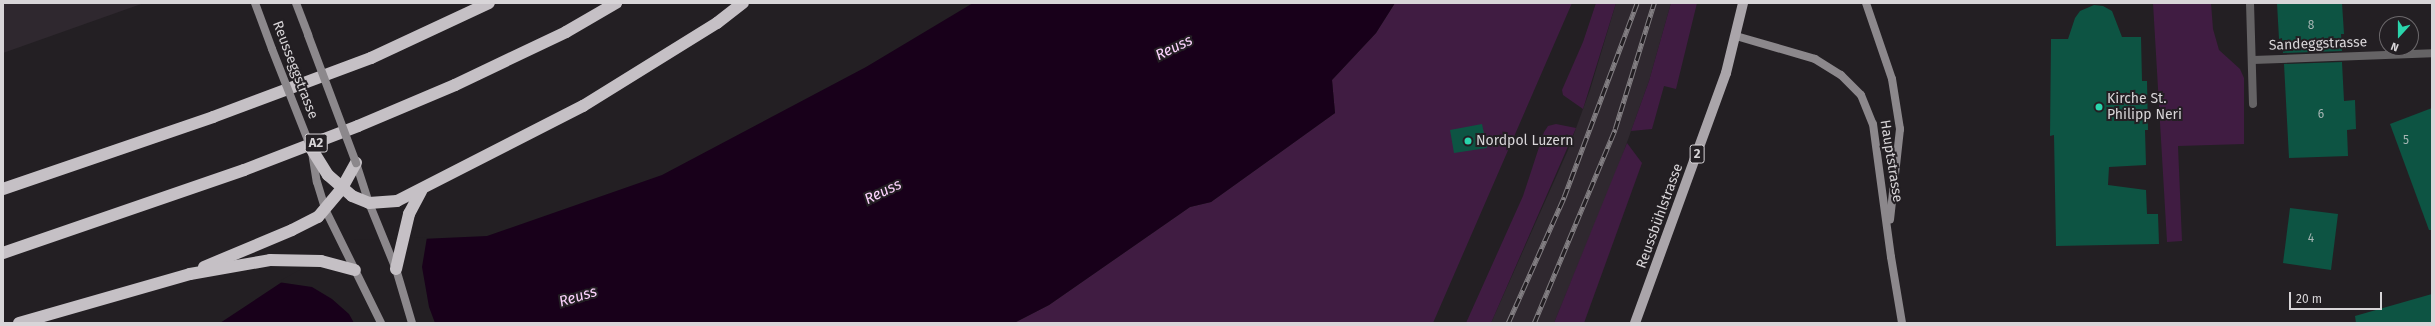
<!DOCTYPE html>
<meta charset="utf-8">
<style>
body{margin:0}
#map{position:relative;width:2435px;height:326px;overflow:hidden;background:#231f23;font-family:"Fira Sans",sans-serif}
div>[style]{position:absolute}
.built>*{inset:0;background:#2f282f}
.green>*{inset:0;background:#401c42}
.water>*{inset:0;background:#18001a}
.pier>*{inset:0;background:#231f23}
.building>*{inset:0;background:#0d5443}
.street>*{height:8px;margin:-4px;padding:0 4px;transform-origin:4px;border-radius:4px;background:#656365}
.secondary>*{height:8px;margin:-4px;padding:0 4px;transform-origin:4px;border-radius:4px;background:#8c888c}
.primary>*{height:10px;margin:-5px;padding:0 5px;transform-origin:5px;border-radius:5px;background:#aaa5aa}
.highway>*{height:12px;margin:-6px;padding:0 6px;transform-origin:6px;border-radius:6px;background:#c5c0c5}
.rail>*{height:4.5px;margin-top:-2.25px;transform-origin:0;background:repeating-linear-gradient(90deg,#231f23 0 9px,#827e82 0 18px);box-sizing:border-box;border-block:1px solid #827e82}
.secondary-bridge>*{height:8px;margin:-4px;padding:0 4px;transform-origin:4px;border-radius:4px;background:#8c888c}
.dots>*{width:11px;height:11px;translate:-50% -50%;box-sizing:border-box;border:2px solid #231f23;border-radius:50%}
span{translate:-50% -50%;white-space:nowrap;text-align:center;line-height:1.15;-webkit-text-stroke:4px #231f23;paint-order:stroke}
.number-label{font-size:12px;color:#a5b5b3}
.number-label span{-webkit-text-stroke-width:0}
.shield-label span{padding:1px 3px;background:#231f23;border:1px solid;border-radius:3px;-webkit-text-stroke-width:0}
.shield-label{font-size:13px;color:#d8d5d8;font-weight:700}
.street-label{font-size:14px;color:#d8d5d8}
.poi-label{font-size:14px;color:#d8d5d8}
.left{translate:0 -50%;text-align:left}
.water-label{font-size:15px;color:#fbd2fc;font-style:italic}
.frame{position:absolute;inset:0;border:4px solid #d8d5d8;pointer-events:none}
.north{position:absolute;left:2379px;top:16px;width:40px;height:40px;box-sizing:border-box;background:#231f23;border:1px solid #6b686b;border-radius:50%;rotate:201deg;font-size:11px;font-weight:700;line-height:16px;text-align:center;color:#d8d5d8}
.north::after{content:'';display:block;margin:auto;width:14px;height:18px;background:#2ad5ac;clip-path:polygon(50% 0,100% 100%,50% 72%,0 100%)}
.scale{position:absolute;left:2289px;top:292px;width:93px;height:18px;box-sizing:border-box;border:2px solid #d8d5d8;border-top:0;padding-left:5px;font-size:12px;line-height:14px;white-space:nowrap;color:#d8d5d8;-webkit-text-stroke:3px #231f23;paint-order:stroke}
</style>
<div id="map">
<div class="built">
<div style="clip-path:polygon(3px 3px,144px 3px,3px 53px)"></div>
<div style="clip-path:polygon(1616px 3px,1671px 3px,1649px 81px,1616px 173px,1554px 323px,1491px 323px,1568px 150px,1590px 90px)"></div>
</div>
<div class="green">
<div style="clip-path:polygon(1395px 3px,1572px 3px,1433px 323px,1014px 323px,1049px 305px,1190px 207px,1211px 202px,1335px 113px,1332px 80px,1376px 33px)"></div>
<div style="clip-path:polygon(1596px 3px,1616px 3px,1583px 109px,1563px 95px,1562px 90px,1583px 42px)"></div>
<div style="clip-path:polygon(1671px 3px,1697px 3px,1676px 89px,1664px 86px,1652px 129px,1631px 131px,1649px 81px)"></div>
<div style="clip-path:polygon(2153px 3px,2211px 3px,2213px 29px,2219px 50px,2240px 69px,2244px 78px,2244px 144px,2178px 146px,2182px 241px,2167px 242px)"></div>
<div style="clip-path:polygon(1556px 124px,1576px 128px,1491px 323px,1466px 323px,1523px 196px,1544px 132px,1548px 126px)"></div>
<div style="clip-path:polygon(1627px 143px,1642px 163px,1584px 323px,1554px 323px)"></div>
</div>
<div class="water">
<div style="clip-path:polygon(973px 3px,1395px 3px,1376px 33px,1332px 80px,1335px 113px,1211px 202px,1190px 207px,1049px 305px,1014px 323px,220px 323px,294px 274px,354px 242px,487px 236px,662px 175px,866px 67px)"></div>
</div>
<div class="pier">
<div style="clip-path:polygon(427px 237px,422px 267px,429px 307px,435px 323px,354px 323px,349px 314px,332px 299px,312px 287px,278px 282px,353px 240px)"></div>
</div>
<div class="building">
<div style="clip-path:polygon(2277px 3px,2342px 3px,2344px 34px,2341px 34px,2342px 51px,2283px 53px,2282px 38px,2279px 39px)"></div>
<div style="clip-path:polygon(2094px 5px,2103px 6px,2112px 11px,2122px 37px,2141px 37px,2142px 81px,2147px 81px,2148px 130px,2145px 130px,2146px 165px,2109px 167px,2108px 185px,2146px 190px,2147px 214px,2158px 214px,2159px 244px,2056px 246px,2054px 135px,2050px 136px,2051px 39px,2068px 39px,2075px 18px,2080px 11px)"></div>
<div style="clip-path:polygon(2342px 62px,2344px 101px,2355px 100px,2356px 129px,2347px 130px,2348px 156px,2289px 158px,2284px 64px)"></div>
<div style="clip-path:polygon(2432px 108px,2432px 230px,2429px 230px,2390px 124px)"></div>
<div style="clip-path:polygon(1482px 124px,1487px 148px,1454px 153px,1450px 130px)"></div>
<div style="clip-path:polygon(2290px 208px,2338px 214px,2331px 270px,2283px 263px)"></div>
<div style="clip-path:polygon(2432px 294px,2432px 323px,2356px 323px,2355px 316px)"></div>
</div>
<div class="street">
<div style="left:2250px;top:3px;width:101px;rotate:88.3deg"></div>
<div style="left:2253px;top:60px;width:179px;rotate:-2.2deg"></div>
</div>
<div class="secondary">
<div style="left:255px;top:3px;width:49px;rotate:69.7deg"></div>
<div style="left:296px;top:3px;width:34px;rotate:69deg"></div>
<div style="left:1866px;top:3px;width:80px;rotate:71.1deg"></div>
<div style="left:1892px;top:79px;width:51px;rotate:80.9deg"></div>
<div style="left:1900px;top:129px;width:91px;rotate:96.3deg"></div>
<div style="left:1736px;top:36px;width:82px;rotate:16.2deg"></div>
<div style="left:1815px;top:59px;width:31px;rotate:32deg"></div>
<div style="left:1841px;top:75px;width:28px;rotate:45deg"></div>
<div style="left:1861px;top:95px;width:31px;rotate:68deg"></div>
<div style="left:1873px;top:124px;width:134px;rotate:82.3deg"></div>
<div style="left:1891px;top:257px;width:67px;rotate:80.5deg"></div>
<div style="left:312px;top:152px;width:30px;rotate:81deg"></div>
<div style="left:317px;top:182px;width:28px;rotate:73deg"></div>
<div style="left:325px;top:209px;width:127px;rotate:63.8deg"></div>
<div style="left:356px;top:163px;width:42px;rotate:72deg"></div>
<div style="left:369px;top:203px;width:71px;rotate:67.8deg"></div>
<div style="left:396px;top:269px;width:56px;rotate:73.5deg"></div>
</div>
<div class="primary">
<div style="left:1635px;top:323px;width:266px;rotate:-70deg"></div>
<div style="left:1726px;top:73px;width:72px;rotate:-76.3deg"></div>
</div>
<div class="highway">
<div style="left:311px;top:148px;width:32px;rotate:58deg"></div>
<div style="left:328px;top:175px;width:32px;rotate:41deg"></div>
<div style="left:352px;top:196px;width:18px;rotate:22deg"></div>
<div style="left:369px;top:203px;width:28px;rotate:-4deg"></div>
<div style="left:397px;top:201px;width:209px;rotate:-27.1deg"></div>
<div style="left:583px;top:106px;width:158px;rotate:-31.8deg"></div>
<div style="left:717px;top:23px;width:33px;rotate:-38deg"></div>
<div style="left:3px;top:189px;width:222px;rotate:-18.9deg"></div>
<div style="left:213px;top:117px;width:169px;rotate:-20.5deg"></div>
<div style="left:371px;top:58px;width:130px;rotate:-25deg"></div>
<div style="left:3px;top:253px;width:255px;rotate:-19deg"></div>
<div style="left:244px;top:170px;width:122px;rotate:-21.1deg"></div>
<div style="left:358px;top:126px;width:105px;rotate:-22.9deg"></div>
<div style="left:455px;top:85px;width:123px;rotate:-25.5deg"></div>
<div style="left:566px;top:32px;width:58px;rotate:-30.1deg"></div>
<div style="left:204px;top:267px;width:95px;rotate:-22.8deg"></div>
<div style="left:292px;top:230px;width:29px;rotate:-27deg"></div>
<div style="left:318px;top:217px;width:38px;rotate:-50deg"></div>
<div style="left:342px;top:188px;width:29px;rotate:-61deg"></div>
<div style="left:396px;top:269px;width:57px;rotate:-76.7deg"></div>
<div style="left:409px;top:214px;width:26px;rotate:-62deg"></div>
<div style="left:19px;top:323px;width:178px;rotate:-16deg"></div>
<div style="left:190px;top:274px;width:81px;rotate:-9.9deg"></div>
<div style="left:270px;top:260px;width:51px;rotate:1.1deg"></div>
<div style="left:321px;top:261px;width:35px;rotate:15deg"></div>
</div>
<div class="rail">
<div style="left:1508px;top:323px;width:138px;rotate:-66deg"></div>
<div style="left:1564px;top:197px;width:207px;rotate:-69.4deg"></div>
<div style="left:1534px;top:323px;width:210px;rotate:-67.3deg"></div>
<div style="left:1615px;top:129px;width:132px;rotate:-72.8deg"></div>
</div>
<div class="secondary-bridge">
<div style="left:308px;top:35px;width:137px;rotate:69.4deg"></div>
<div style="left:272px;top:49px;width:106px;rotate:68.5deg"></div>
</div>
<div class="dots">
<div style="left:2099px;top:107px;background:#2ad5ac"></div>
<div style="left:1468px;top:141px;background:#2ad5ac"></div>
</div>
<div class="number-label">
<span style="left:2311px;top:26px">8</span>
<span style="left:2321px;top:115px">6</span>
<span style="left:2406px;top:141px">5</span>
<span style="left:2311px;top:239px">4</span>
</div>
<div class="shield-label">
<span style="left:316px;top:143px">A2</span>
<span style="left:1697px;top:154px">2</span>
</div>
<div class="street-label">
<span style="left:2318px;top:44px;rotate:-2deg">Sandeggstrasse</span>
<span style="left:295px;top:70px;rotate:69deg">Reusseggstrasse</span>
<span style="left:1891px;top:161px;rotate:81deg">Hauptstrasse</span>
<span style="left:1660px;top:216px;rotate:-70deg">Reussbühlstrasse</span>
</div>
<div class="poi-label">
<span class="left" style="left:2107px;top:107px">Kirche St.<br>Philipp Neri</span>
<span class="left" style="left:1476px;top:141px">Nordpol Luzern</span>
</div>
<div class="water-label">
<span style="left:1174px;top:48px;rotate:-26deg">Reuss</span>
<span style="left:883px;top:192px;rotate:-26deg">Reuss</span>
<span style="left:578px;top:297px;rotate:-17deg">Reuss</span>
</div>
<div class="frame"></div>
<div class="north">N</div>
<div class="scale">20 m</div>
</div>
